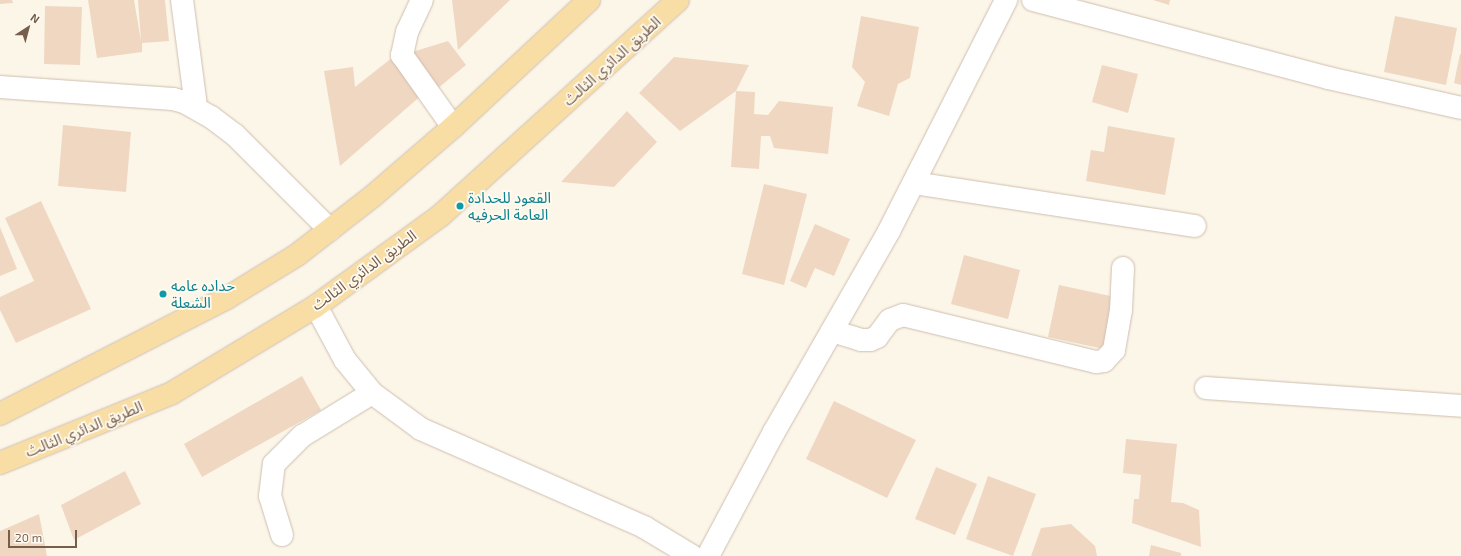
<!DOCTYPE html>
<meta charset="utf-8">
<style>
body{margin:0}
#map{position:relative;width:1461px;height:556px;overflow:hidden;background:#fcf6e9;font-family:"Exo 2","Noto Sans Arabic",sans-serif}
div>[style]{position:absolute}
.building>*{inset:0;background:#f0d7c2}
.roads{filter:drop-shadow(0 0 1px #cebeaf) drop-shadow(0 0 1px #cebeaf)}
.minor>*{height:22px;margin:-11px;padding:0 11px;transform-origin:11px;border-radius:11px;background:#fff}
.major>*{height:22px;margin:-11px;padding:0 11px;transform-origin:11px;border-radius:11px;background:#f8dea5}
.dots>*{width:11px;height:11px;translate:-50% -50%;box-sizing:border-box;border:2px solid #fefaf0;border-radius:50%}
span{translate:-50% -50%;white-space:nowrap;text-align:center;line-height:1.15;-webkit-text-stroke:3.5px #fefaf0;paint-order:stroke}
.street-label{font-size:15px;color:#765e4d}
.culture-label{font-size:15px;color:#0d838f}
.left{translate:0 -50%;text-align:left}
.north{position:absolute;left:8px;top:8px;width:40px;height:40px;-webkit-text-stroke:3px #fefaf0;paint-order:stroke;rotate:36deg;font-size:11px;font-weight:700;line-height:16px;text-align:center;color:#765e4d}
.north::after{content:'';display:block;margin:auto;width:14px;height:18px;background:#765e4d;clip-path:polygon(50% 0,100% 100%,50% 72%,0 100%)}
.scale{position:absolute;left:8px;top:530px;width:69px;height:18px;box-sizing:border-box;border:2px solid #765e4d;border-top:0;padding-left:5px;font-size:12px;line-height:14px;white-space:nowrap;color:#765e4d;-webkit-text-stroke:3px #fefaf0;paint-order:stroke}
</style>
<div id="map">
<div class="building">
<div style="clip-path:polygon(0 0,12px 0,13px 3px,0 4px)"></div>
<div style="clip-path:polygon(88px 0,134px 0,141px 41px,138px 0,165px 0,169px 41px,142px 43px,142px 52px,97px 58px)"></div>
<div style="clip-path:polygon(452px 0,510px 0,458px 50px)"></div>
<div style="clip-path:polygon(1153px 0,1170px 0,1169px 5px)"></div>
<div style="clip-path:polygon(45px 6px,82px 7px,80px 65px,44px 64px)"></div>
<div style="clip-path:polygon(861px 16px,919px 27px,910px 78px,898px 84px,889px 116px,857px 106px,865px 82px,852px 67px)"></div>
<div style="clip-path:polygon(1395px 16px,1457px 28px,1446px 85px,1384px 72px)"></div>
<div style="clip-path:polygon(448px 41px,466px 65px,437px 89px,409px 53px)"></div>
<div style="clip-path:polygon(1460px 54px,1461px 54px,1461px 85px,1454px 83px)"></div>
<div style="clip-path:polygon(393px 57px,423px 94px,340px 166px,324px 71px,353px 67px,355px 87px)"></div>
<div style="clip-path:polygon(674px 57px,749px 65px,736px 91px,680px 131px,639px 93px)"></div>
<div style="clip-path:polygon(1102px 65px,1138px 74px,1128px 113px,1092px 102px)"></div>
<div style="clip-path:polygon(736px 91px,755px 92px,754px 114px,768px 115px,779px 101px,833px 107px,828px 154px,774px 148px,770px 136px,761px 136px,759px 169px,731px 167px)"></div>
<div style="clip-path:polygon(627px 111px,657px 142px,614px 187px,561px 182px)"></div>
<div style="clip-path:polygon(63px 125px,131px 132px,126px 192px,58px 186px)"></div>
<div style="clip-path:polygon(1108px 126px,1175px 138px,1165px 195px,1086px 181px,1091px 150px,1104px 152px)"></div>
<div style="clip-path:polygon(764px 184px,807px 194px,784px 285px,742px 274px)"></div>
<div style="clip-path:polygon(41px 201px,91px 309px,16px 343px,0 310px,0 297px,34px 281px,5px 218px)"></div>
<div style="clip-path:polygon(815px 224px,850px 239px,834px 276px,815px 268px,806px 288px,790px 281px)"></div>
<div style="clip-path:polygon(0 227px,17px 269px,0 276px)"></div>
<div style="clip-path:polygon(964px 255px,1020px 270px,1008px 319px,951px 304px)"></div>
<div style="clip-path:polygon(1059px 285px,1115px 297px,1104px 349px,1048px 337px)"></div>
<div style="clip-path:polygon(302px 376px,321px 410px,202px 477px,184px 444px)"></div>
<div style="clip-path:polygon(834px 401px,916px 440px,887px 498px,806px 459px)"></div>
<div style="clip-path:polygon(1126px 439px,1177px 444px,1171px 502px,1183px 503px,1199px 510px,1201px 547px,1132px 523px,1134px 499px,1139px 499px,1141px 475px,1123px 473px)"></div>
<div style="clip-path:polygon(936px 467px,977px 484px,955px 535px,915px 519px)"></div>
<div style="clip-path:polygon(125px 471px,141px 504px,74px 540px,61px 505px)"></div>
<div style="clip-path:polygon(988px 476px,1036px 494px,1013px 556px,966px 539px)"></div>
<div style="clip-path:polygon(39px 514px,47px 556px,0 556px,0 531px)"></div>
<div style="clip-path:polygon(1071px 524px,1095px 546px,1097px 556px,1031px 556px,1041px 528px)"></div>
<div style="clip-path:polygon(1151px 545px,1181px 553px,1181px 556px,1149px 556px)"></div>
</div>
<div class="roads">
<div class="minor">
<div style="left:182px;top:0;width:108px;rotate:82.5deg"></div>
<div style="left:422px;top:0;width:35px;rotate:115deg"></div>
<div style="left:407px;top:32px;width:24px;rotate:102deg"></div>
<div style="left:402px;top:55px;width:88px;rotate:54.7deg"></div>
<div style="left:1033px;top:0;width:305px;rotate:14.8deg"></div>
<div style="left:1328px;top:78px;width:136px;rotate:12.7deg"></div>
<div style="left:0;top:87px;width:173px;rotate:4deg"></div>
<div style="left:173px;top:99px;width:11px;rotate:15deg"></div>
<div style="left:184px;top:102px;width:31px;rotate:29deg"></div>
<div style="left:211px;top:117px;width:30px;rotate:37deg"></div>
<div style="left:235px;top:135px;width:134px;rotate:45deg"></div>
<div style="left:914px;top:183px;width:284px;rotate:8.7deg"></div>
<div style="left:316px;top:306px;width:61px;rotate:61.8deg"></div>
<div style="left:345px;top:360px;width:43px;rotate:50.7deg"></div>
<div style="left:372px;top:393px;width:61px;rotate:36.3deg"></div>
<div style="left:421px;top:429px;width:244px;rotate:23.7deg"></div>
<div style="left:644px;top:527px;width:56px;rotate:31.1deg"></div>
<div style="left:832px;top:331px;width:30px;rotate:17deg"></div>
<div style="left:861px;top:340px;width:9px"></div>
<div style="left:870px;top:340px;width:8px;rotate:-23deg"></div>
<div style="left:877px;top:337px;width:21px;rotate:-53deg"></div>
<div style="left:890px;top:320px;width:14px;rotate:-21deg"></div>
<div style="left:903px;top:315px;width:199px;rotate:13.7deg"></div>
<div style="left:1096px;top:362px;width:8px;rotate:-7deg"></div>
<div style="left:1104px;top:361px;width:15px;rotate:-48deg"></div>
<div style="left:1114px;top:350px;width:41px;rotate:-80.1deg"></div>
<div style="left:1121px;top:310px;width:42px;rotate:-87.3deg"></div>
<div style="left:1206px;top:388px;width:256px;rotate:4deg"></div>
<div style="left:282px;top:535px;width:41px;rotate:-107.1deg"></div>
<div style="left:270px;top:496px;width:32px;rotate:-83deg"></div>
<div style="left:274px;top:464px;width:40px;rotate:-45deg"></div>
<div style="left:302px;top:436px;width:82px;rotate:-31.6deg"></div>
<div style="left:708px;top:556px;width:140px;rotate:-62deg"></div>
<div style="left:774px;top:432px;width:232px;rotate:-60.2deg"></div>
<div style="left:889px;top:231px;width:259px;rotate:-63.1deg"></div>
</div>
<div class="major">
<div style="left:0;top:414px;width:255px;rotate:-27.1deg"></div>
<div style="left:227px;top:298px;width:82px;rotate:-31.6deg"></div>
<div style="left:297px;top:255px;width:96px;rotate:-37.8deg"></div>
<div style="left:373px;top:196px;width:106px;rotate:-40.8deg"></div>
<div style="left:453px;top:127px;width:186px;rotate:-43deg"></div>
<div style="left:0;top:463px;width:186px;rotate:-22.1deg"></div>
<div style="left:172px;top:393px;width:168px;rotate:-31.1deg"></div>
<div style="left:316px;top:306px;width:153px;rotate:-36deg"></div>
<div style="left:440px;top:216px;width:321px;rotate:-42.2deg"></div>
</div>
</div>
<div class="dots">
<div style="left:460px;top:206px;background:#0f9aa8"></div>
<div style="left:163px;top:294px;background:#0f9aa8"></div>
</div>
<div class="street-label">
<span style="left:612px;top:61px;rotate:-42deg">الطريق الدائري الثالث</span>
<span style="left:364px;top:270px;rotate:-36deg">الطريق الدائري الثالث</span>
<span style="left:84px;top:429px;rotate:-22deg">الطريق الدائري الثالث</span>
</div>
<div class="culture-label">
<span class="left" style="left:468px;top:206px">القعود للحدادة<br>العامة الحرفيه</span>
<span class="left" style="left:171px;top:294px">حداده عامه<br>الشعلة</span>
</div>
<div class="north">N</div>
<div class="scale">20 m</div>
</div>
